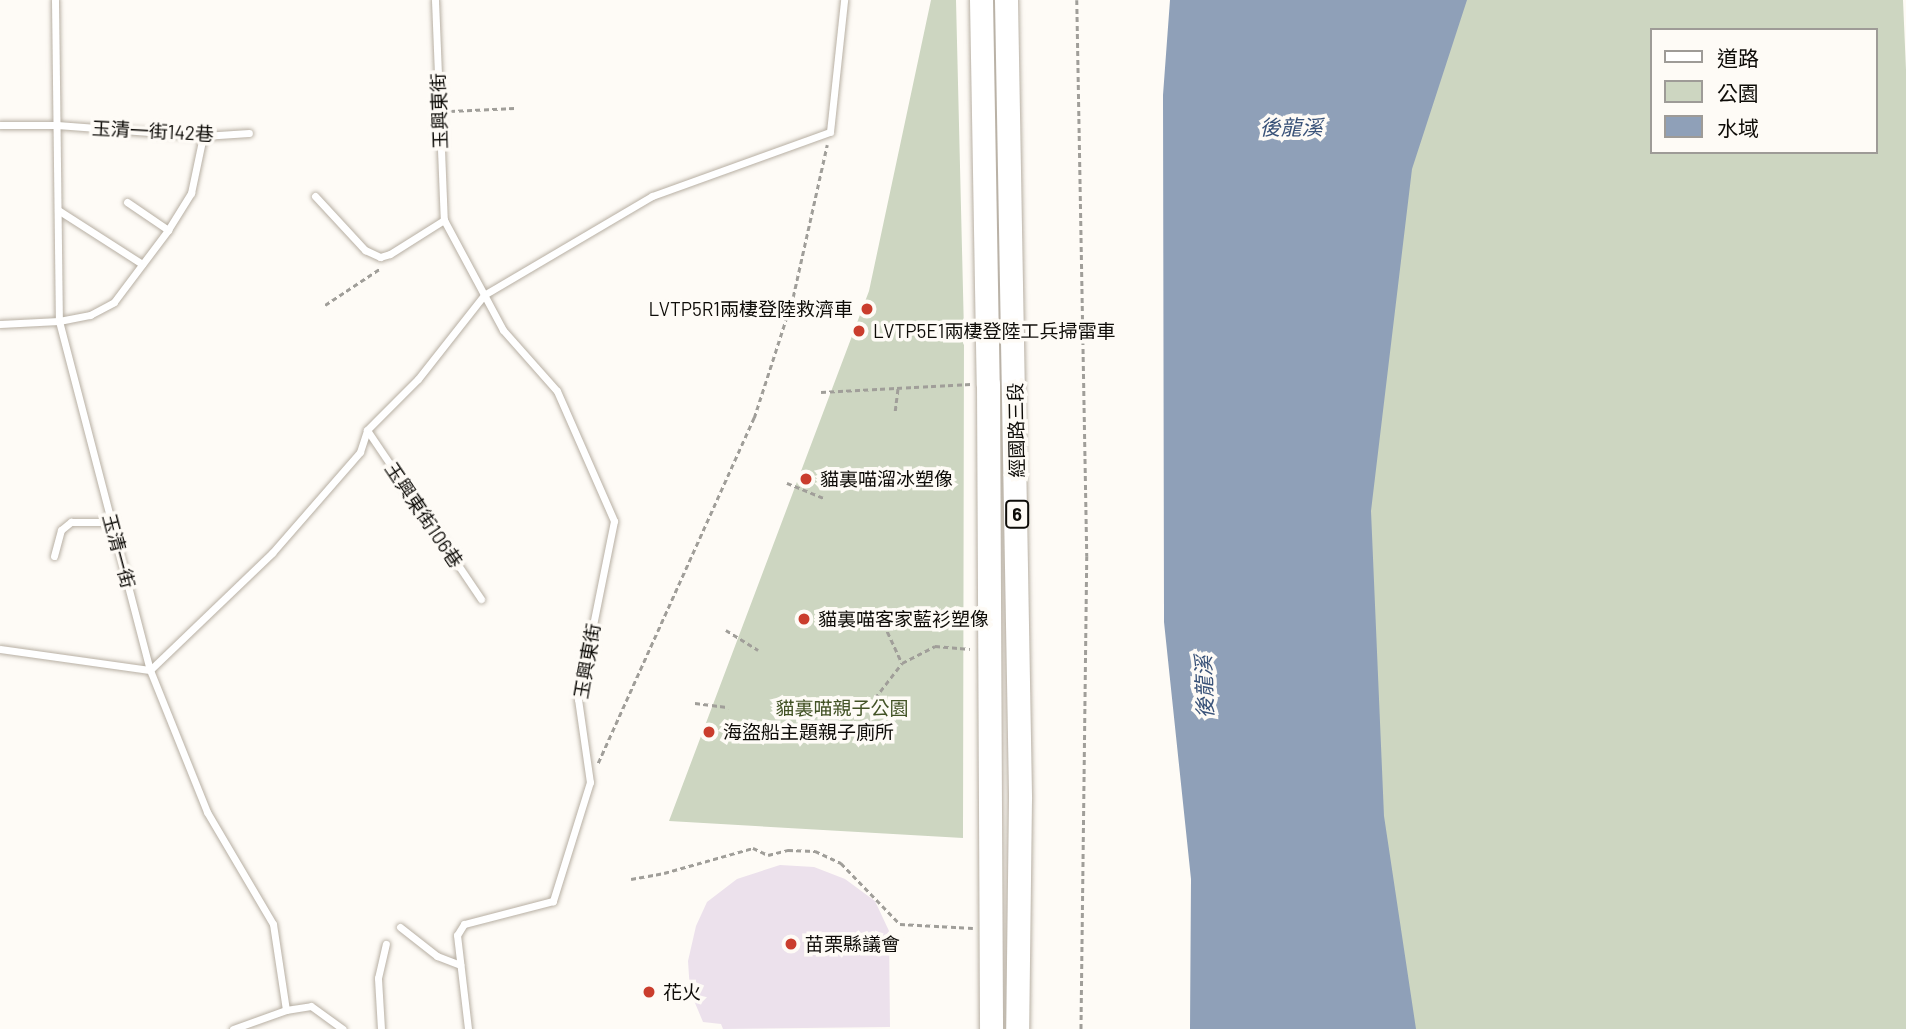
<!DOCTYPE html>
<meta charset="utf-8">
<style>
body{margin:0}
#map{position:relative;width:1906px;height:1029px;overflow:hidden;background:#fefbf6;font-family:Barlow,"Noto Sans TC",sans-serif}
div>[style]{position:absolute}
.green>*{inset:0;background:#cdd6c1}
.water>*{inset:0;background:#8fa0b8}
.building>*{inset:0;background:#ece1ec}
.path>*{height:2.5px;margin-top:-1.25px;transform-origin:0;background:repeating-linear-gradient(90deg,#a09e99 0 5px,transparent 0 8.5px)}
.roads{filter:drop-shadow(0 0 2px #b7afa3) drop-shadow(0 0 2px #b7afa3)}
.lane>*{height:7px;margin:-3.5px;padding:0 3.5px;transform-origin:3.5px;border-radius:3.5px;background:#fff}
.primary>*{height:23px;margin:-11.5px;padding:0 11.5px;transform-origin:11.5px;border-radius:11.5px;background:#fff}
.dots>*{width:19px;height:19px;translate:-50% -50%;box-sizing:border-box;border:4px solid #fefbf6;border-radius:50%}
span{translate:-50% -50%;white-space:nowrap;text-align:center;line-height:1.15;-webkit-text-stroke:7px #fefbf6;paint-order:stroke}
.shield-label span{padding:2px 5px;background:#fefbf6;border:2px solid;border-radius:5px;-webkit-text-stroke-width:0}
.shield-label{font-size:18px;color:#0e0c08;font-weight:700}
.street-label{font-size:19px;color:#0e0c08}
.poi-label{font-size:19px;color:#0e0c08}
.right{translate:-100% -50%;text-align:right}
.left{translate:0 -50%;text-align:left}
.park-label{font-size:19px;color:#425225}
.water-label{font-size:21px;color:#3a5379;font-style:italic}
.legend{position:absolute;left:1650px;top:28px;width:228px;height:126px;box-sizing:border-box;background:#fefbf6;border:2px solid #9e9b97;margin:0;padding:9px 12px;list-style:none;font-size:21px;color:#0e0c08}
.legend li{display:flex;align-items:center;gap:14px;height:35px}
.legend b{width:35px;border:2px solid #9e9b97}
</style>
<div id="map">
<div class="green">
<div style="clip-path:polygon(931px 0,956px 0,964px 332px,963px 838px,669px 821px,869px 291px)"></div>
<div style="clip-path:polygon(evenodd,1285px 0,1903px 0,1906px 70px,1906px 1029px,1411px 1029px,1287px 848px,1285px 0,1652px 30px,1876px 30px,1876px 152px,1652px 152px,1652px 30px)"></div>
</div>
<div class="water">
<div style="clip-path:polygon(1170px 0,1467px 0,1412px 169px,1371px 511px,1384px 816px,1416px 1029px,1190px 1029px,1191px 879px,1164px 622px,1163px 95px)"></div>
</div>
<div class="building">
<div style="clip-path:polygon(780px 865px,814px 867px,845px 879px,875px 901px,889px 931px,890px 1027px,723px 1029px,721px 1024px,703px 1022px,690px 991px,688px 961px,696px 926px,707px 902px,737px 879px)"></div>
</div>
<div class="path">
<div style="left:1077px;top:0;width:556px;rotate:88.97deg"></div>
<div style="left:1087px;top:556px;width:473px;rotate:90.7deg"></div>
<div style="left:450px;top:111px;width:65px;rotate:-2.6deg"></div>
<div style="left:325px;top:305px;width:67px;rotate:-33.5deg"></div>
<div style="left:821px;top:392px;width:150px;rotate:-3.1deg"></div>
<div style="left:895px;top:411px;width:23px;rotate:-83deg"></div>
<div style="left:787px;top:483px;width:42px;rotate:22.3deg"></div>
<div style="left:884px;top:624px;width:43px;rotate:65.2deg"></div>
<div style="left:726px;top:630px;width:38px;rotate:32deg"></div>
<div style="left:695px;top:703px;width:34px;rotate:7deg"></div>
<div style="left:889px;top:711px;width:11px;rotate:180deg"></div>
<div style="left:878px;top:711px;width:13px;rotate:-103deg"></div>
<div style="left:875px;top:698px;width:44px;rotate:-52.4deg"></div>
<div style="left:902px;top:663px;width:37px;rotate:-27deg"></div>
<div style="left:935px;top:646px;width:35px;rotate:5deg"></div>
<div style="left:598px;top:763px;width:379px;rotate:-65.7deg"></div>
<div style="left:754px;top:418px;width:127px;rotate:-72.1deg"></div>
<div style="left:793px;top:297px;width:156px;rotate:-77.4deg"></div>
<div style="left:631px;top:879px;width:34px;rotate:-10deg"></div>
<div style="left:664px;top:873px;width:92px;rotate:-15.7deg"></div>
<div style="left:753px;top:848px;width:17px;rotate:25deg"></div>
<div style="left:768px;top:855px;width:21px;rotate:-14deg"></div>
<div style="left:788px;top:850px;width:27px;rotate:2deg"></div>
<div style="left:815px;top:851px;width:29px;rotate:25deg"></div>
<div style="left:841px;top:863px;width:85px;rotate:46deg"></div>
<div style="left:900px;top:924px;width:73px;rotate:3.1deg"></div>
</div>
<div class="roads">
<div class="lane">
<div style="left:55px;top:0;width:321px;rotate:89.3deg"></div>
<div style="left:59px;top:321px;width:361px;rotate:75.4deg"></div>
<div style="left:150px;top:670px;width:153px;rotate:68.1deg"></div>
<div style="left:207px;top:812px;width:130px;rotate:59.5deg"></div>
<div style="left:273px;top:924px;width:87px;rotate:81.4deg"></div>
<div style="left:435px;top:0;width:220px;rotate:87.7deg"></div>
<div style="left:444px;top:220px;width:125px;rotate:61.8deg"></div>
<div style="left:503px;top:330px;width:81px;rotate:48.5deg"></div>
<div style="left:557px;top:391px;width:142px;rotate:66.3deg"></div>
<div style="left:614px;top:521px;width:182px;rotate:101.4deg"></div>
<div style="left:578px;top:699px;width:84px;rotate:81.8deg"></div>
<div style="left:590px;top:782px;width:125px;rotate:107.3deg"></div>
<div style="left:553px;top:901px;width:92px;rotate:165.5deg"></div>
<div style="left:464px;top:924px;width:13px;rotate:122deg"></div>
<div style="left:457px;top:935px;width:95px;rotate:83.3deg"></div>
<div style="left:0;top:125px;width:57px"></div>
<div style="left:57px;top:125px;width:146px;rotate:4.3deg"></div>
<div style="left:203px;top:136px;width:46px;rotate:-3.7deg"></div>
<div style="left:315px;top:196px;width:74px;rotate:47.2deg"></div>
<div style="left:365px;top:250px;width:17px;rotate:25deg"></div>
<div style="left:380px;top:257px;width:10px;rotate:-17deg"></div>
<div style="left:390px;top:254px;width:64px;rotate:-32.2deg"></div>
<div style="left:127px;top:202px;width:50px;rotate:34.3deg"></div>
<div style="left:58px;top:210px;width:100px;rotate:32.7deg"></div>
<div style="left:0;top:324px;width:59px;rotate:-2.9deg"></div>
<div style="left:59px;top:321px;width:32px;rotate:-11deg"></div>
<div style="left:90px;top:315px;width:27px;rotate:-28deg"></div>
<div style="left:114px;top:302px;width:90px;rotate:-53.1deg"></div>
<div style="left:168px;top:230px;width:44px;rotate:-58.1deg"></div>
<div style="left:191px;top:193px;width:58px;rotate:-78.1deg"></div>
<div style="left:367px;top:430px;width:204px;rotate:56deg"></div>
<div style="left:54px;top:556px;width:27px;rotate:-75deg"></div>
<div style="left:61px;top:530px;width:13px;rotate:-39deg"></div>
<div style="left:71px;top:522px;width:40px"></div>
<div style="left:0;top:649px;width:151px;rotate:8deg"></div>
<div style="left:150px;top:670px;width:169px;rotate:-43.8deg"></div>
<div style="left:272px;top:553px;width:134px;rotate:-48.9deg"></div>
<div style="left:360px;top:452px;width:23px;rotate:-72deg"></div>
<div style="left:367px;top:430px;width:72px;rotate:-45deg"></div>
<div style="left:418px;top:379px;width:107px;rotate:-51.8deg"></div>
<div style="left:484px;top:295px;width:195px;rotate:-30.5deg"></div>
<div style="left:652px;top:196px;width:189px;rotate:-19.8deg"></div>
<div style="left:830px;top:132px;width:133px;rotate:-83.9deg"></div>
<div style="left:400px;top:927px;width:47px;rotate:38.1deg"></div>
<div style="left:437px;top:956px;width:25px;rotate:21deg"></div>
<div style="left:233px;top:1029px;width:56px;rotate:-19.7deg"></div>
<div style="left:286px;top:1010px;width:25px;rotate:-9deg"></div>
<div style="left:311px;top:1006px;width:39px;rotate:36deg"></div>
<div style="left:381px;top:1029px;width:51px;rotate:-93.4deg"></div>
<div style="left:378px;top:978px;width:35px;rotate:-77deg"></div>
</div>
<div class="primary">
<div style="left:981px;top:0;width:384px;rotate:89deg"></div>
<div style="left:988px;top:384px;width:645px;rotate:89.73deg"></div>
<div style="left:1006px;top:0;width:798px;rotate:88.99deg"></div>
<div style="left:1020px;top:798px;width:231px;rotate:90.7deg"></div>
</div>
</div>
<div class="dots">
<div style="left:867px;top:309px;background:#ca3d2d"></div>
<div style="left:859px;top:331px;background:#ca3d2d"></div>
<div style="left:806px;top:479px;background:#ca3d2d"></div>
<div style="left:804px;top:619px;background:#ca3d2d"></div>
<div style="left:709px;top:732px;background:#ca3d2d"></div>
<div style="left:791px;top:944px;background:#ca3d2d"></div>
<div style="left:649px;top:992px;background:#ca3d2d"></div>
</div>
<div class="shield-label">
<span style="left:1017px;top:514px">6</span>
</div>
<div class="street-label">
<span style="left:439px;top:111px;rotate:-92deg">玉興東街</span>
<span style="left:153px;top:131px;rotate:3deg">玉清一街142巷</span>
<span style="left:1016px;top:430px;rotate:-91deg">經國路三段</span>
<span style="left:424px;top:515px;rotate:56deg">玉興東街106巷</span>
<span style="left:119px;top:551px;rotate:75deg">玉清一街</span>
<span style="left:587px;top:661px;rotate:-80deg">玉興東街</span>
</div>
<div class="poi-label">
<span class="right" style="left:853px;top:309px">LVTP5R1兩棲登陸救濟車</span>
<span class="left" style="left:873px;top:331px">LVTP5E1兩棲登陸工兵掃雷車</span>
<span class="left" style="left:820px;top:479px">貓裏喵溜冰塑像</span>
<span class="left" style="left:818px;top:619px">貓裏喵客家藍衫塑像</span>
<span class="left" style="left:723px;top:732px">海盜船主題親子廁所</span>
<span class="left" style="left:805px;top:944px">苗栗縣議會</span>
<span class="left" style="left:663px;top:992px">花火</span>
</div>
<div class="park-label">
<span style="left:842px;top:708px">貓裏喵親子公園</span>
</div>
<div class="water-label">
<span style="left:1291px;top:127px">後龍溪</span>
<span style="left:1204px;top:687px;rotate:-92deg">後龍溪</span>
</div>
<ul class="legend">
<li><b style="height:9px;background:#fff"></b>道路</li>
<li><b style="height:19px;background:#cdd6c1"></b>公園</li>
<li><b style="height:19px;background:#8fa0b8"></b>水域</li>
</ul>
</div>
